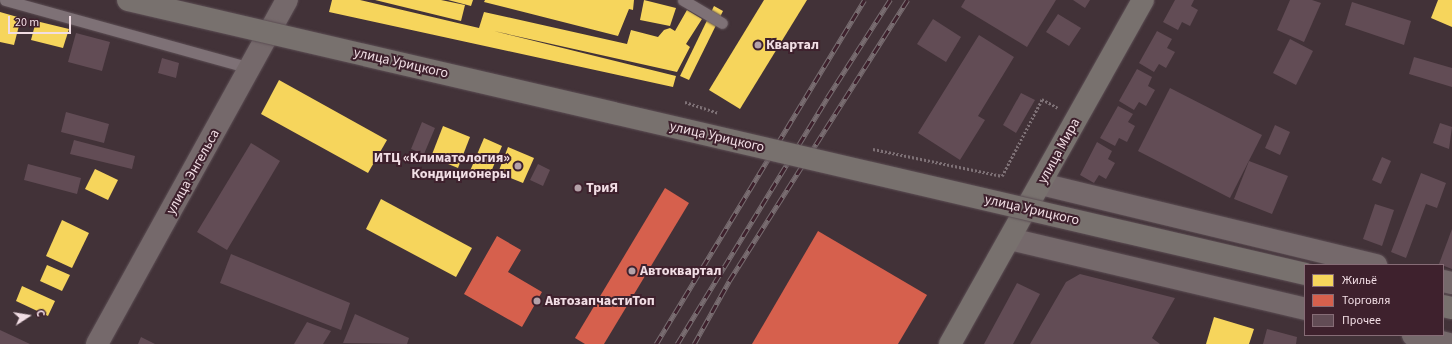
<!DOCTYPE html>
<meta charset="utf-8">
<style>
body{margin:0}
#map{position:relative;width:1452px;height:344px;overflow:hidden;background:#423238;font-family:"Source Sans 3",sans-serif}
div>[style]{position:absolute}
.homes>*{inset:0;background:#f6d55c}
.shops>*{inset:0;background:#d6604d}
.building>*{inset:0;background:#624c55}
.path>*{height:2.5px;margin-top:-1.25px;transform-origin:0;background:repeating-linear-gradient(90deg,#7e7176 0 2px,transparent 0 4px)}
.roads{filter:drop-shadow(0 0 1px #5c4e54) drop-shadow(0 0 1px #5c4e54)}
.lane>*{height:11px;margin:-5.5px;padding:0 5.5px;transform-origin:5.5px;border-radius:5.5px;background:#7e7176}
.secondary>*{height:22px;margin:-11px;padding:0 11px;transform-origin:11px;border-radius:11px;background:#75696b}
.primary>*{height:22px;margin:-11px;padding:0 11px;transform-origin:11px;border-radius:11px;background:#78716e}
.rail>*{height:4.5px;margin-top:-2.25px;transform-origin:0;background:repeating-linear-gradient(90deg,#3e212d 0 9px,#796d71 0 18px);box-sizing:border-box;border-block:1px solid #796d71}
.bridges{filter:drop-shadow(0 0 1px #5c4e54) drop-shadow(0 0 1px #5c4e54)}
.primary-bridge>*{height:22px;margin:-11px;padding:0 11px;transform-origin:11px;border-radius:11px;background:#78716e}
.dots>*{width:11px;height:11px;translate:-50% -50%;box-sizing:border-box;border:2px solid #3e212d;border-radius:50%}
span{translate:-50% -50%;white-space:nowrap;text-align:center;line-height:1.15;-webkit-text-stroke:4px #3e212d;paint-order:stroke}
.poi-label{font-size:14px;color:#f1dde4;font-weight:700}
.left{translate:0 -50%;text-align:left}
.right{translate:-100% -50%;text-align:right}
.street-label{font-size:14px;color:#f1dde4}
.legend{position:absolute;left:1304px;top:264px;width:140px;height:72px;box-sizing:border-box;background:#3e212d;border:1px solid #866c76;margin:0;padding:5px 7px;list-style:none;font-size:12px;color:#f1dde4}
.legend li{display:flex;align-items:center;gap:8px;height:20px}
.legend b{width:20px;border:1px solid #866c76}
.north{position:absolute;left:8px;top:296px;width:40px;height:40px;-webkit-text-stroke:3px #3e212d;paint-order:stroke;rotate:78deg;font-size:11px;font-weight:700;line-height:16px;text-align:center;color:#f1dde4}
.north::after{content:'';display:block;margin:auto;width:14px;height:18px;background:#f1dde4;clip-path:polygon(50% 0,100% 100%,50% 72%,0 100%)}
.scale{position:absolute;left:8px;top:16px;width:63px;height:18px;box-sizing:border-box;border:2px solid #f1dde4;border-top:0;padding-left:5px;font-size:12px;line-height:14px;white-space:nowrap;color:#f1dde4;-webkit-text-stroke:3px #3e212d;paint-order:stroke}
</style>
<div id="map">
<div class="homes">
<div style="clip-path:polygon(332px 0,360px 0,479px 28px,484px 12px,627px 44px,631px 30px,658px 37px,664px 30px,670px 28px,675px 31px,687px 10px,702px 19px,686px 44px,690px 47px,677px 72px,494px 31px,676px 76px,673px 87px,329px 12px)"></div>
<div style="clip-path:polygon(375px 0,441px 0,465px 5px,461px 21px)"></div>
<div style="clip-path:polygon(448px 0,473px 0,471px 6px)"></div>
<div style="clip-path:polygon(485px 0,634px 0,633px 10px,629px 9px,618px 36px,484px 2px)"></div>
<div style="clip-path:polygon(644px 0,676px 8px,670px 26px,640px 20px)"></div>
<div style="clip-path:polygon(764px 0,807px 0,740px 109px,709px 90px)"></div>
<div style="clip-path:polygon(1438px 0,1452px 0,1452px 27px,1431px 18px)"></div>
<div style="clip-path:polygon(714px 6px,723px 11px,689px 80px,680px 76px)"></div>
<div style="clip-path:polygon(0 12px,21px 18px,14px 45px,0 42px)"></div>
<div style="clip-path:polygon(36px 21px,69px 29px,63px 48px,31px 40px)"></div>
<div style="clip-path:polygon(279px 80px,387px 140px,368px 173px,261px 114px)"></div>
<div style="clip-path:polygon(443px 126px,470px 137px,458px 168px,431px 157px)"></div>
<div style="clip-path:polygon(484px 138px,502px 146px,488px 179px,470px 171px)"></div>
<div style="clip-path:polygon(508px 147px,534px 158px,523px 183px,498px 173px)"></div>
<div style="clip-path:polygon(95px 169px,118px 180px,108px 200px,85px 189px)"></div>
<div style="clip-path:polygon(381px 199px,472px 248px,456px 277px,366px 229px)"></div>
<div style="clip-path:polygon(62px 220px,89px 233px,72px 268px,46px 256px)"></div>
<div style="clip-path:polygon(47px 265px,70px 275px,62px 291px,40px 281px)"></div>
<div style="clip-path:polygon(22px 286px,55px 301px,48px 316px,16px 301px)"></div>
<div style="clip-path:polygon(1214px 317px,1254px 329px,1249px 344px,1206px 344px)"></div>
</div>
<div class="shops">
<div style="clip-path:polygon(665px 188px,689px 203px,604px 344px,585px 344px,575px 338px)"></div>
<div style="clip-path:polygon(818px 231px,927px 295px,898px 344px,752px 344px)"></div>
<div style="clip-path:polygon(497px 236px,521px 250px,508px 272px,542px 292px,522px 327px,464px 294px)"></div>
</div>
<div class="building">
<div style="clip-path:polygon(965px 0,1056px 0,1027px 47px,961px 7px)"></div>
<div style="clip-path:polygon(1073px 0,1090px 0,1085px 8px)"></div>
<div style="clip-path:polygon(1175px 0,1194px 0,1191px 6px,1198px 10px,1190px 26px,1182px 22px,1178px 30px,1163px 22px)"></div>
<div style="clip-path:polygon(1290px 0,1312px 0,1321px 3px,1304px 42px,1277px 30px)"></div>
<div style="clip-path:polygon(1352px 2px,1411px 21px,1404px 45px,1345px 25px)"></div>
<div style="clip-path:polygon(1058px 14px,1081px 28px,1069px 46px,1046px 32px)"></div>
<div style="clip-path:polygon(933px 19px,961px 37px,946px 62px,917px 44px)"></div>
<div style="clip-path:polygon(1157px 31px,1172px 39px,1167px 48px,1175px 52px,1166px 68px,1159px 64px,1154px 72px,1139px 63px)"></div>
<div style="clip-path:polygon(76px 33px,110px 42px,102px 71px,68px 62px)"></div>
<div style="clip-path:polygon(979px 35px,1014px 57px,978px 116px,985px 120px,960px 160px,918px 133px)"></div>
<div style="clip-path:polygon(1290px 39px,1313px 51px,1296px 85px,1273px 73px)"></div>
<div style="clip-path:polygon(1414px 57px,1452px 68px,1452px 87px,1409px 74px)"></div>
<div style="clip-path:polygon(162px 58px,179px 63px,176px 78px,158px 73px)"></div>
<div style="clip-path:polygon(1137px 69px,1152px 77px,1148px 86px,1155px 90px,1146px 106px,1139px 102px,1134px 110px,1119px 101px)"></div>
<div style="clip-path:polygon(1170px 88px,1262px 135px,1230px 198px,1138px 151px)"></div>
<div style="clip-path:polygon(1021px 93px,1035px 100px,1016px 133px,1003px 125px)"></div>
<div style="clip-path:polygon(1118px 106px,1133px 114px,1128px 122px,1135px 126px,1127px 142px,1119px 138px,1115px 146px,1100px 138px)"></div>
<div style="clip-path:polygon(66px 112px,109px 124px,104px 143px,61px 132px)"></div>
<div style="clip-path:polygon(422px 122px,435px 128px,424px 154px,411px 149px)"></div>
<div style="clip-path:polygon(1440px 123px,1452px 127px,1449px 149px,1433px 143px)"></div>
<div style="clip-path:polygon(1275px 125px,1290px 132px,1280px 155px,1265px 148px)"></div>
<div style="clip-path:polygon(74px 140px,135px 156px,132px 169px,70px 154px)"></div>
<div style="clip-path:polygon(1097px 142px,1112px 151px,1108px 159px,1115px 163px,1106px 179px,1099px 175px,1094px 183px,1080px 175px)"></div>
<div style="clip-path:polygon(251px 143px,280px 161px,227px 250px,197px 232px)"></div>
<div style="clip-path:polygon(1382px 157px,1391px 161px,1381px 184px,1372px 180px)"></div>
<div style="clip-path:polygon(1249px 161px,1288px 176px,1272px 214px,1234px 199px)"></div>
<div style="clip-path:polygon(28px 164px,81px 178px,77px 194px,24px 180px)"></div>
<div style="clip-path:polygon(538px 164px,550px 170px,543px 186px,530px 180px)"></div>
<div style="clip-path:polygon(1421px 173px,1446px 183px,1437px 208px,1426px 204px,1406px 258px,1391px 252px)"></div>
<div style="clip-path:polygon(1375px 204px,1394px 210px,1382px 246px,1363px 239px)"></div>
<div style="clip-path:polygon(1452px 229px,1452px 269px,1439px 264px)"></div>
<div style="clip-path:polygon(231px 254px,350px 303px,341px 330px,220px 283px)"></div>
<div style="clip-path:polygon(1080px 274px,1175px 298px,1152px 338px,1160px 344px,1030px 344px,1066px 282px)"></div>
<div style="clip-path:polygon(1017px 283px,1040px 294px,1013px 344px,984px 344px)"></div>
<div style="clip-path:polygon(355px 314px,409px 338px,407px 344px,343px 343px)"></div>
<div style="clip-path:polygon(307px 322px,331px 331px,323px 344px,294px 344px)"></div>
<div style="clip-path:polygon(1267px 329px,1297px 337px,1296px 344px,1263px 344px)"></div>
<div style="clip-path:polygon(0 330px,30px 344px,0 344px)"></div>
<div style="clip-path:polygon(141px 337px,155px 344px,138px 344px)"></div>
</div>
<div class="path">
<div style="left:685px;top:102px;width:35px;rotate:18deg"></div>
<div style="left:873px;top:149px;width:132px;rotate:11.8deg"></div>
<div style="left:1002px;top:176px;width:87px;rotate:-62.5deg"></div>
<div style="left:1042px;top:99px;width:18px;rotate:29deg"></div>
</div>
<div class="roads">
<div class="lane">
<div style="left:5px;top:0;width:255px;rotate:15.5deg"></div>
<div style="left:683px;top:0;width:45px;rotate:30.5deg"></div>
</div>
<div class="secondary">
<div style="left:1041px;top:184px;width:345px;rotate:13.6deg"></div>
<div style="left:1010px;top:239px;width:303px;rotate:13.3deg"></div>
<div style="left:1443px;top:281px;width:9px;rotate:13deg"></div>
<div style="left:1413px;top:335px;width:38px;rotate:14deg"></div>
<div style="left:97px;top:344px;width:393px;rotate:-61.1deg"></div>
</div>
<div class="primary">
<div style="left:1443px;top:306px;width:9px;rotate:13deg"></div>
<div style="left:950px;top:344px;width:394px;rotate:-60.7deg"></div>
</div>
</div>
<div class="rail">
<div style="left:656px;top:344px;width:402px;rotate:-58.8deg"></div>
<div style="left:677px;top:344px;width:288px;rotate:-58.6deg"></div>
<div style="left:827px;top:98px;width:117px;rotate:-57.3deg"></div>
<div style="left:694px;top:344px;width:72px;rotate:-60.9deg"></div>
<div style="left:729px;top:281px;width:333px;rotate:-57.6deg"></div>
</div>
<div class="bridges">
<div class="primary-bridge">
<div style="left:128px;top:0;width:1208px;rotate:13.1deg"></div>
</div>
</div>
<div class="dots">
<div style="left:758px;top:45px;background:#b4a1a8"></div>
<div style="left:518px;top:166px;background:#b4a1a8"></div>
<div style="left:578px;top:188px;background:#b4a1a8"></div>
<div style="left:632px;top:271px;background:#b4a1a8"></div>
<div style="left:537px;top:301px;background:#b4a1a8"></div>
</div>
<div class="poi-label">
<span class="left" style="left:766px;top:45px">Квартал</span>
<span class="right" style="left:510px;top:166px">ИТЦ «Климатология»<br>Кондиционеры</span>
<span class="left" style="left:586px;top:188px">ТриЯ</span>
<span class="left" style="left:640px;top:271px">Автоквартал</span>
<span class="left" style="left:545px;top:301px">АвтозапчастиТоп</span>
</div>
<div class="street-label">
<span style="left:401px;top:63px;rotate:13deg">улица Урицкого</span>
<span style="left:717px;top:137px;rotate:13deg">улица Урицкого</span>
<span style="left:1059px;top:151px;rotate:-61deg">улица Мира</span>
<span style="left:193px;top:172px;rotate:-61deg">улица Энгельса</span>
<span style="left:1032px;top:210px;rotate:13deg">улица Урицкого</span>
</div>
<ul class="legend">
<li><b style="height:11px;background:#f6d55c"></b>Жильё</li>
<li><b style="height:11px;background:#d6604d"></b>Торговля</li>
<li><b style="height:11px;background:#624c55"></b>Прочее</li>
</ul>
<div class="north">С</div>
<div class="scale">20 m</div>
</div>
